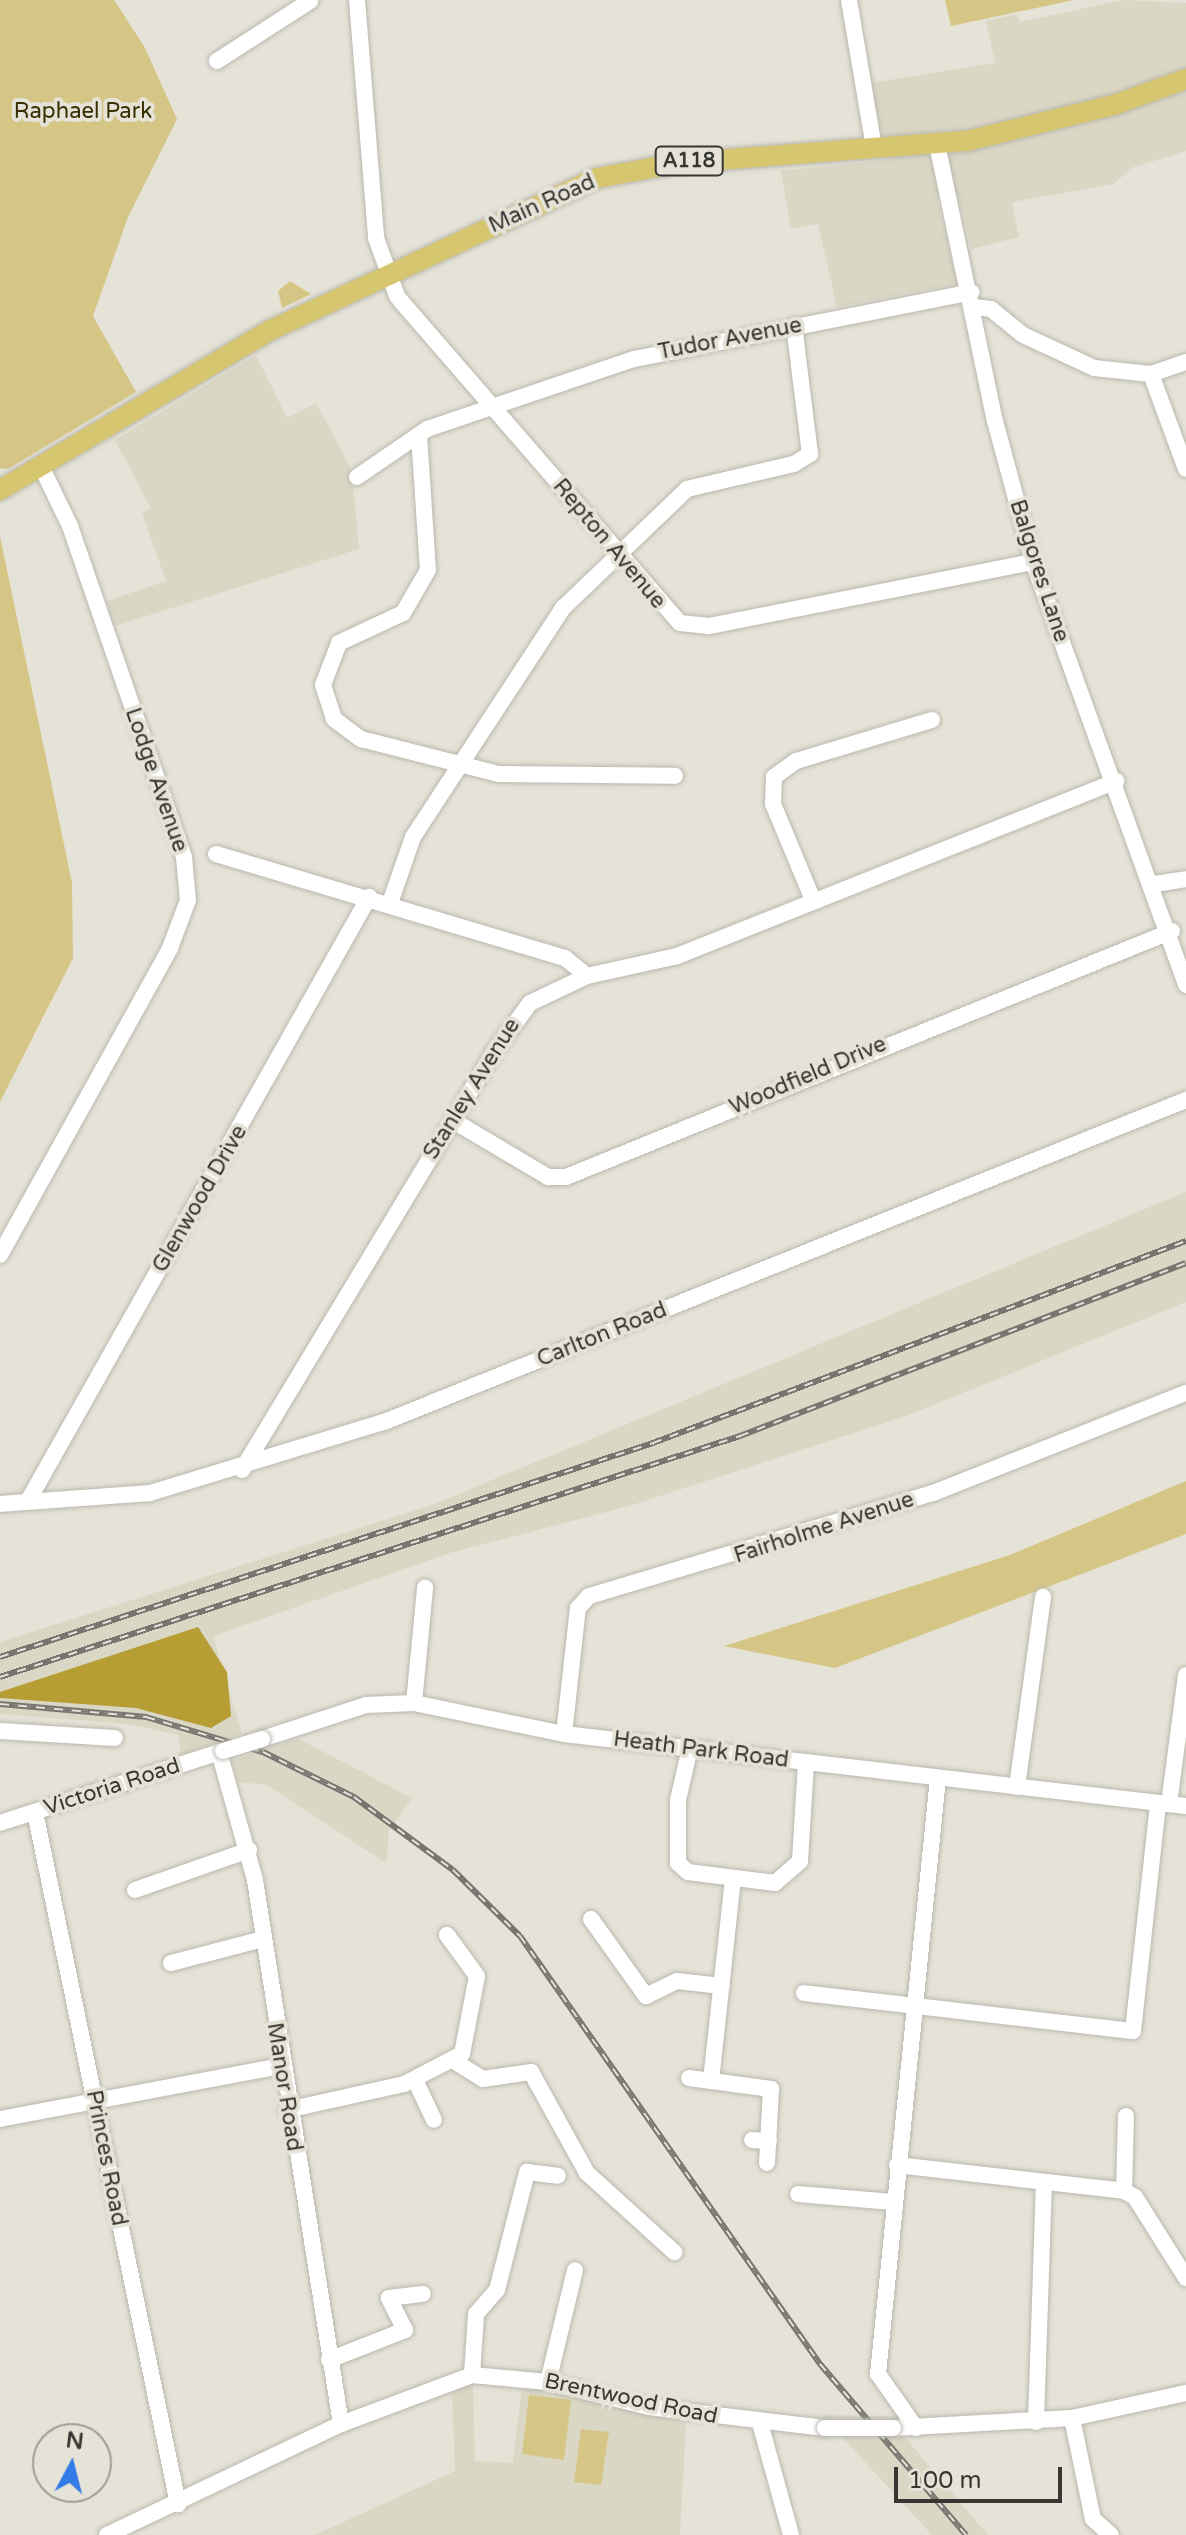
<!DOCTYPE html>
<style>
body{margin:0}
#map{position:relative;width:1186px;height:2535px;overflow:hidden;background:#e5e2d7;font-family:"Varela Round",sans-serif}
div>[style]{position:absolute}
.built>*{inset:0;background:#dbd7c5}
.green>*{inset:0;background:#d6c686}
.forest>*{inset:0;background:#b69e35}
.roads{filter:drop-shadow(0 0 2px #bab8ae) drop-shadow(0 0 2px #bab8ae)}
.minor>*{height:16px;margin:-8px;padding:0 8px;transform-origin:8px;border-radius:8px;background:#fff}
.major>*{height:20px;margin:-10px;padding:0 10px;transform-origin:10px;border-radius:10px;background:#d7c670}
.rail>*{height:6px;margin-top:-3px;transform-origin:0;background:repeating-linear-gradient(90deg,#e5e2d7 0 9px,#77756f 0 18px);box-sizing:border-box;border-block:2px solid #77756f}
.bridges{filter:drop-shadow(0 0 2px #bab8ae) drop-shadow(0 0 2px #bab8ae)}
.minor-bridge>*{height:16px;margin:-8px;padding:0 8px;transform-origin:8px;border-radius:8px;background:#fff}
span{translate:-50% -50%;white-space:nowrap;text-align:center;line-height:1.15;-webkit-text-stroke:8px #e5e2d7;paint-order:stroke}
.shield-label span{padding:2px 6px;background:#e5e2d7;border:2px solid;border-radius:6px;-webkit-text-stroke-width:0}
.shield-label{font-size:20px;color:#373632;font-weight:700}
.park-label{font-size:22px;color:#382e01}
.street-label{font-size:22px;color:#373632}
.north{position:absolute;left:32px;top:2423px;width:80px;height:80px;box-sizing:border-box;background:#e5e2d7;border:2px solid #9f9d95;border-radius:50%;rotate:7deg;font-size:22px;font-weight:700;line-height:32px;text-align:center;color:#373632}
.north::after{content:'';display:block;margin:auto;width:28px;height:36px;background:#347be8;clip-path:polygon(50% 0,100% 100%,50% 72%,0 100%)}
.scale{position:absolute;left:894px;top:2467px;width:168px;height:36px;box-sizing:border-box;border:4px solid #373632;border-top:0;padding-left:10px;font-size:24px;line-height:28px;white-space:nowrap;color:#373632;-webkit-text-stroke:6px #e5e2d7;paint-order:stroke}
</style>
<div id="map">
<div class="built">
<div style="clip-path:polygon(1123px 0,1186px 3px,1186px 151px,1131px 168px,1114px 184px,1012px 202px,1019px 237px,972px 249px,958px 196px,937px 199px,957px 284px,837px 307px,818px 224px,791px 229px,781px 171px,887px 160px,870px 83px,995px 63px,986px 21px,1017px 14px,1020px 22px)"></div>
<div style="clip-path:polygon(256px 355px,287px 418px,316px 403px,352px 470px,359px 549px,115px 626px,107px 601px,166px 581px,142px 513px,151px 508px,115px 440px)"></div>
<div style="clip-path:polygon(1186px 1192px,1186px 1302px,906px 1416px,629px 1506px,450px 1553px,213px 1636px,242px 1734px,181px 1754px,178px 1735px,129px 1724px,0 1714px,0 1642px,432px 1505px)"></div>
<div style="clip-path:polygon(297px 1738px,412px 1798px,389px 1831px,386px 1863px,267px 1785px,238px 1782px,232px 1761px)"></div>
<div style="clip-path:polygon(473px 2384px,475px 2461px,513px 2463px,522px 2386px,686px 2423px,680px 2535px,315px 2535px,455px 2471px,452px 2390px)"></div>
<div style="clip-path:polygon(822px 2415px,887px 2416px,988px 2535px,932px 2535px)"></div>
</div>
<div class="green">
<div style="clip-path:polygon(0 0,114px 0,144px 46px,177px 119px,128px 217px,93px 316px,136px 392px,8px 469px,0 468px)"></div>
<div style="clip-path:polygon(945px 0,1074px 0,951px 26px)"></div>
<div style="clip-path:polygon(290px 281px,311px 294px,282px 308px,278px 291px)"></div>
<div style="clip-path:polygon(0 536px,72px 883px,73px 958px,0 1102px)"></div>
<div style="clip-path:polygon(1186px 1481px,1186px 1534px,835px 1668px,724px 1646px,1010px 1555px)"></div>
<div style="clip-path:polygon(529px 2395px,571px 2400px,564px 2460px,522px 2454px)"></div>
<div style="clip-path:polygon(581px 2429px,609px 2432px,601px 2485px,574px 2482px)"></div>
</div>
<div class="forest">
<div style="clip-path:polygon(198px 1627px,227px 1672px,231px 1716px,211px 1728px,136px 1708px,0 1698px,0 1692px)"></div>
</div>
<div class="roads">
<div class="minor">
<div style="left:357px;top:0;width:239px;rotate:85.4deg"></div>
<div style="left:376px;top:238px;width:62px;rotate:70.1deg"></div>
<div style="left:849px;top:0;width:150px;rotate:80.4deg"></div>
<div style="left:217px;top:61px;width:111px;rotate:-32.8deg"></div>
<div style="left:937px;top:144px;width:283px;rotate:78.2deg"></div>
<div style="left:995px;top:421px;width:146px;rotate:74.9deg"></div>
<div style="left:1033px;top:562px;width:450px;rotate:70.1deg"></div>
<div style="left:400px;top:300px;width:427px;rotate:49.1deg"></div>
<div style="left:680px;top:623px;width:29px;rotate:6deg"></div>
<div style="left:709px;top:626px;width:330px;rotate:-11.2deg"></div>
<div style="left:973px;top:307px;width:18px;rotate:6deg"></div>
<div style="left:991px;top:309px;width:41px;rotate:39.1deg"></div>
<div style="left:1023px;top:335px;width:78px;rotate:24.9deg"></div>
<div style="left:1094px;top:368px;width:57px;rotate:6deg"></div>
<div style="left:1151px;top:374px;width:37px;rotate:-19deg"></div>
<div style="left:1151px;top:374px;width:101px;rotate:69.8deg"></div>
<div style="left:419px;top:435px;width:135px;rotate:86.2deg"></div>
<div style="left:428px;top:570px;width:50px;rotate:120.2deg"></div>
<div style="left:403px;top:613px;width:71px;rotate:154.9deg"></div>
<div style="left:339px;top:643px;width:45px;rotate:110.9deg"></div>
<div style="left:323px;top:685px;width:36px;rotate:72deg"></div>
<div style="left:334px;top:719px;width:34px;rotate:37deg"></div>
<div style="left:361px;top:739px;width:141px;rotate:14.3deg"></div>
<div style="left:498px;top:774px;width:177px;rotate:0.6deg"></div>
<div style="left:357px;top:477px;width:85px;rotate:-34.4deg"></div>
<div style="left:427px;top:429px;width:219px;rotate:-18.7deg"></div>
<div style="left:634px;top:359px;width:344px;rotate:-11.2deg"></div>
<div style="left:216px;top:854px;width:364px;rotate:16.6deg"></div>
<div style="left:565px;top:958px;width:28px;rotate:39deg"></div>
<div style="left:1155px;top:884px;width:31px;rotate:-9deg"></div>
<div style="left:813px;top:900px;width:104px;rotate:-112.6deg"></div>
<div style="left:773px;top:804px;width:27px;rotate:-88deg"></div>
<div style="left:774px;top:777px;width:27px;rotate:-36deg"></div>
<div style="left:796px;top:761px;width:142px;rotate:-16.8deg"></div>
<div style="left:390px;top:903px;width:70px;rotate:-70.8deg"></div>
<div style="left:413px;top:837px;width:274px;rotate:-56.8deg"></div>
<div style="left:563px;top:608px;width:172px;rotate:-43.8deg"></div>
<div style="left:687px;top:489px;width:110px;rotate:-13.2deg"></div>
<div style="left:794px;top:464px;width:19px;rotate:-32deg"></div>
<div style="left:810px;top:454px;width:129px;rotate:-97.1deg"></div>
<div style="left:452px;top:1120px;width:112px;rotate:30.7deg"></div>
<div style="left:548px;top:1177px;width:18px"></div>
<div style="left:566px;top:1177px;width:654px;rotate:-22.09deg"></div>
<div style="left:0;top:1255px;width:351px;rotate:-61deg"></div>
<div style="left:170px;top:948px;width:51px;rotate:-69.4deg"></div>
<div style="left:188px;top:900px;width:43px;rotate:-95.3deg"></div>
<div style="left:184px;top:857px;width:350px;rotate:-109deg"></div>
<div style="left:70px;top:526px;width:67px;rotate:-115.8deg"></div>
<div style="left:242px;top:1470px;width:488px;rotate:-58.9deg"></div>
<div style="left:494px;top:1052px;width:61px;rotate:-53.7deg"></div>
<div style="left:530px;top:1003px;width:63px;rotate:-25.3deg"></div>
<div style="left:587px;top:976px;width:92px;rotate:-12.5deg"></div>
<div style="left:677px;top:956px;width:473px;rotate:-21.7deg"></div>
<div style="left:28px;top:1501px;width:694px;rotate:-60.55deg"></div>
<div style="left:0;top:1504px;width:150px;rotate:-4.2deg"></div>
<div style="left:150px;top:1493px;width:245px;rotate:-16.9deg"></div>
<div style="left:384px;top:1422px;width:864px;rotate:-21.88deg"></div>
<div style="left:414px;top:1703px;width:116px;rotate:-84.5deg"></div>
<div style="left:0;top:1731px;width:115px;rotate:3.5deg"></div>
<div style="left:564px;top:1734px;width:127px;rotate:-83.7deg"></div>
<div style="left:578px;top:1608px;width:16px;rotate:-47deg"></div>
<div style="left:589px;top:1596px;width:359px;rotate:-16.7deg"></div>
<div style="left:933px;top:1493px;width:272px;rotate:-21.6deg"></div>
<div style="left:262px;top:1739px;width:109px;rotate:-18.1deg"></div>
<div style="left:366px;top:1705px;width:48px;rotate:-2.4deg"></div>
<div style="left:414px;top:1703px;width:153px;rotate:11.7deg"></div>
<div style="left:564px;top:1734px;width:626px;rotate:6.6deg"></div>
<div style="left:690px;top:1748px;width:53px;rotate:103deg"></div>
<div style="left:678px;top:1800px;width:63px;rotate:90deg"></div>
<div style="left:678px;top:1863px;width:13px;rotate:42deg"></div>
<div style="left:688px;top:1872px;width:88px;rotate:7.2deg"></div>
<div style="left:775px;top:1883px;width:33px;rotate:-41deg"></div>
<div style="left:800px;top:1861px;width:99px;rotate:-86.5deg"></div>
<div style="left:219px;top:1752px;width:133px;rotate:74.3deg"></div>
<div style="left:255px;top:1880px;width:551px;rotate:81.02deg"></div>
<div style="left:1017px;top:1787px;width:192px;rotate:-82.2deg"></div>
<div style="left:1169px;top:1804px;width:130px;rotate:-82.5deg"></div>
<div style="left:35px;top:1812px;width:707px;rotate:78.32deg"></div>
<div style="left:0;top:1823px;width:234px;rotate:-17.9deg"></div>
<div style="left:135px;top:1890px;width:121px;rotate:-19.3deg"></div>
<div style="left:591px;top:1919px;width:95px;rotate:54.5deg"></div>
<div style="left:646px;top:1996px;width:34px;rotate:-26deg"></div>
<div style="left:677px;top:1981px;width:45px;rotate:6.3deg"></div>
<div style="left:171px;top:1963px;width:95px;rotate:-14.6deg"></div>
<div style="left:804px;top:1993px;width:331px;rotate:6.6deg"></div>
<div style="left:1133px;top:2031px;width:229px;rotate:-83.7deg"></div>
<div style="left:454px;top:2061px;width:34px;rotate:32deg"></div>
<div style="left:483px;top:2079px;width:49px;rotate:-8.3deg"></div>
<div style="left:531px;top:2072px;width:115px;rotate:61deg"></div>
<div style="left:587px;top:2173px;width:118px;rotate:42.2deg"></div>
<div style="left:689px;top:2078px;width:83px;rotate:7.6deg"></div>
<div style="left:771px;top:2089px;width:74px;rotate:93.1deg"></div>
<div style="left:415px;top:2080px;width:44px;rotate:64.6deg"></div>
<div style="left:711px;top:2081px;width:204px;rotate:-83.8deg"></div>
<div style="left:287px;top:2110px;width:120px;rotate:-12.5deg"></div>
<div style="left:404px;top:2084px;width:65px;rotate:-27.3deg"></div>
<div style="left:462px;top:2054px;width:79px;rotate:-79.1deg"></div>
<div style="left:477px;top:1976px;width:51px;rotate:-126.2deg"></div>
<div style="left:1126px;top:2116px;width:75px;rotate:91.5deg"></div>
<div style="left:1124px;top:2191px;width:13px;rotate:29deg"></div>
<div style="left:1135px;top:2197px;width:96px;rotate:57.8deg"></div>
<div style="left:0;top:2119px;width:285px;rotate:-10.7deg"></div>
<div style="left:752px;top:2140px;width:17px;rotate:3deg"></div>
<div style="left:897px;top:2165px;width:228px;rotate:6.5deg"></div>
<div style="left:798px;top:2194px;width:95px;rotate:4.8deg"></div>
<div style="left:329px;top:2360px;width:82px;rotate:-21.5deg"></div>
<div style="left:405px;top:2330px;width:36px;rotate:-117deg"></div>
<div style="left:389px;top:2298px;width:34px;rotate:-7deg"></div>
<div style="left:472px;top:2375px;width:61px;rotate:-86.2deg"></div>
<div style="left:476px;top:2314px;width:32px;rotate:-49deg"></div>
<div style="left:497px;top:2290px;width:122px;rotate:-75.7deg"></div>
<div style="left:527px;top:2172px;width:31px;rotate:7deg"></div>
<div style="left:548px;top:2382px;width:115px;rotate:-76.4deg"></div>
<div style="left:1072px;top:2418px;width:103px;rotate:78.3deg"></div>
<div style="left:1093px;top:2519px;width:24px;rotate:42deg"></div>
<div style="left:1036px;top:2422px;width:240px;rotate:-88.1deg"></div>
<div style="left:760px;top:2423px;width:116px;rotate:74.5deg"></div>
<div style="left:893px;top:2428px;width:179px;rotate:-3.2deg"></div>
<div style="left:1072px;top:2418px;width:117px;rotate:-12.4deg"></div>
<div style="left:916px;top:2428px;width:66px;rotate:-125.1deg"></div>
<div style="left:878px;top:2374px;width:599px;rotate:-84.25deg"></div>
<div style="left:107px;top:2535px;width:259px;rotate:-25.4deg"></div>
<div style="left:341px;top:2424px;width:140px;rotate:-20.5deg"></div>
<div style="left:472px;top:2375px;width:76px;rotate:5.3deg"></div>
<div style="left:548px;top:2382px;width:104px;rotate:13.9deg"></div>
<div style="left:649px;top:2407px;width:177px;rotate:6.8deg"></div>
</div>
<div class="major">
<div style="left:0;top:490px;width:315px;rotate:-30.6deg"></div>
<div style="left:271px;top:330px;width:360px;rotate:-25deg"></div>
<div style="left:597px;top:178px;width:82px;rotate:-10.5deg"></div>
<div style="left:678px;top:163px;width:290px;rotate:-4.4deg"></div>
<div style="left:967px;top:141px;width:151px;rotate:-13.8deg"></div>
<div style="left:1114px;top:105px;width:77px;rotate:-19.9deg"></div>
</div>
</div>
<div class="rail">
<div style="left:0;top:1657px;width:687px;rotate:-18.14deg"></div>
<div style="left:653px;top:1443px;width:570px;rotate:-20.76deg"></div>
<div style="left:0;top:1677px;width:778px;rotate:-18.04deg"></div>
<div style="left:740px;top:1436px;width:478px;rotate:-21.2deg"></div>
<div style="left:0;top:1704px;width:147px;rotate:5.1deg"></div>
<div style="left:146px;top:1717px;width:122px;rotate:16.7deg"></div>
<div style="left:263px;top:1752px;width:102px;rotate:26.3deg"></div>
<div style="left:354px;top:1797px;width:123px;rotate:36.4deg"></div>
<div style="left:453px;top:1870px;width:94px;rotate:44.6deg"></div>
<div style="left:520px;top:1936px;width:523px;rotate:54.97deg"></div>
<div style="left:820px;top:2364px;width:225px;rotate:49.5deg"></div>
</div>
<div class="bridges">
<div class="minor-bridge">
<div style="left:223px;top:1751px;width:41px;rotate:-17.1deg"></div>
<div style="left:825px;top:2428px;width:68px"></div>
</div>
</div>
<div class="shield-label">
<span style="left:689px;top:161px">A118</span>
</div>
<div class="park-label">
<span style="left:83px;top:112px">Raphael Park</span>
</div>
<div class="street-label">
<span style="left:542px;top:204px;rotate:-24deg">Main Road</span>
<span style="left:730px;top:339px;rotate:-11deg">Tudor Avenue</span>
<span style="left:609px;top:544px;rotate:50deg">Repton Avenue</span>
<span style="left:1039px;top:571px;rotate:72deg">Balgores Lane</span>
<span style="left:156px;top:780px;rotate:71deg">Lodge Avenue</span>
<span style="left:808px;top:1076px;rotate:-23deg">Woodfield Drive</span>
<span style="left:472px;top:1089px;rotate:-58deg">Stanley Avenue</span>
<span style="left:200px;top:1199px;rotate:-60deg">Glenwood Drive</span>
<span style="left:602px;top:1335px;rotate:-22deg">Carlton Road</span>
<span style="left:824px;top:1528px;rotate:-18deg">Fairholme Avenue</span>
<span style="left:701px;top:1750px;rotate:7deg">Heath Park Road</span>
<span style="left:112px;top:1787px;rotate:-18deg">Victoria Road</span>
<span style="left:284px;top:2087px;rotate:81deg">Manor Road</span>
<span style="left:106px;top:2158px;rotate:79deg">Princes Road</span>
<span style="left:631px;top:2399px;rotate:12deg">Brentwood Road</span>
</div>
<div class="north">N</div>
<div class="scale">100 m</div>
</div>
